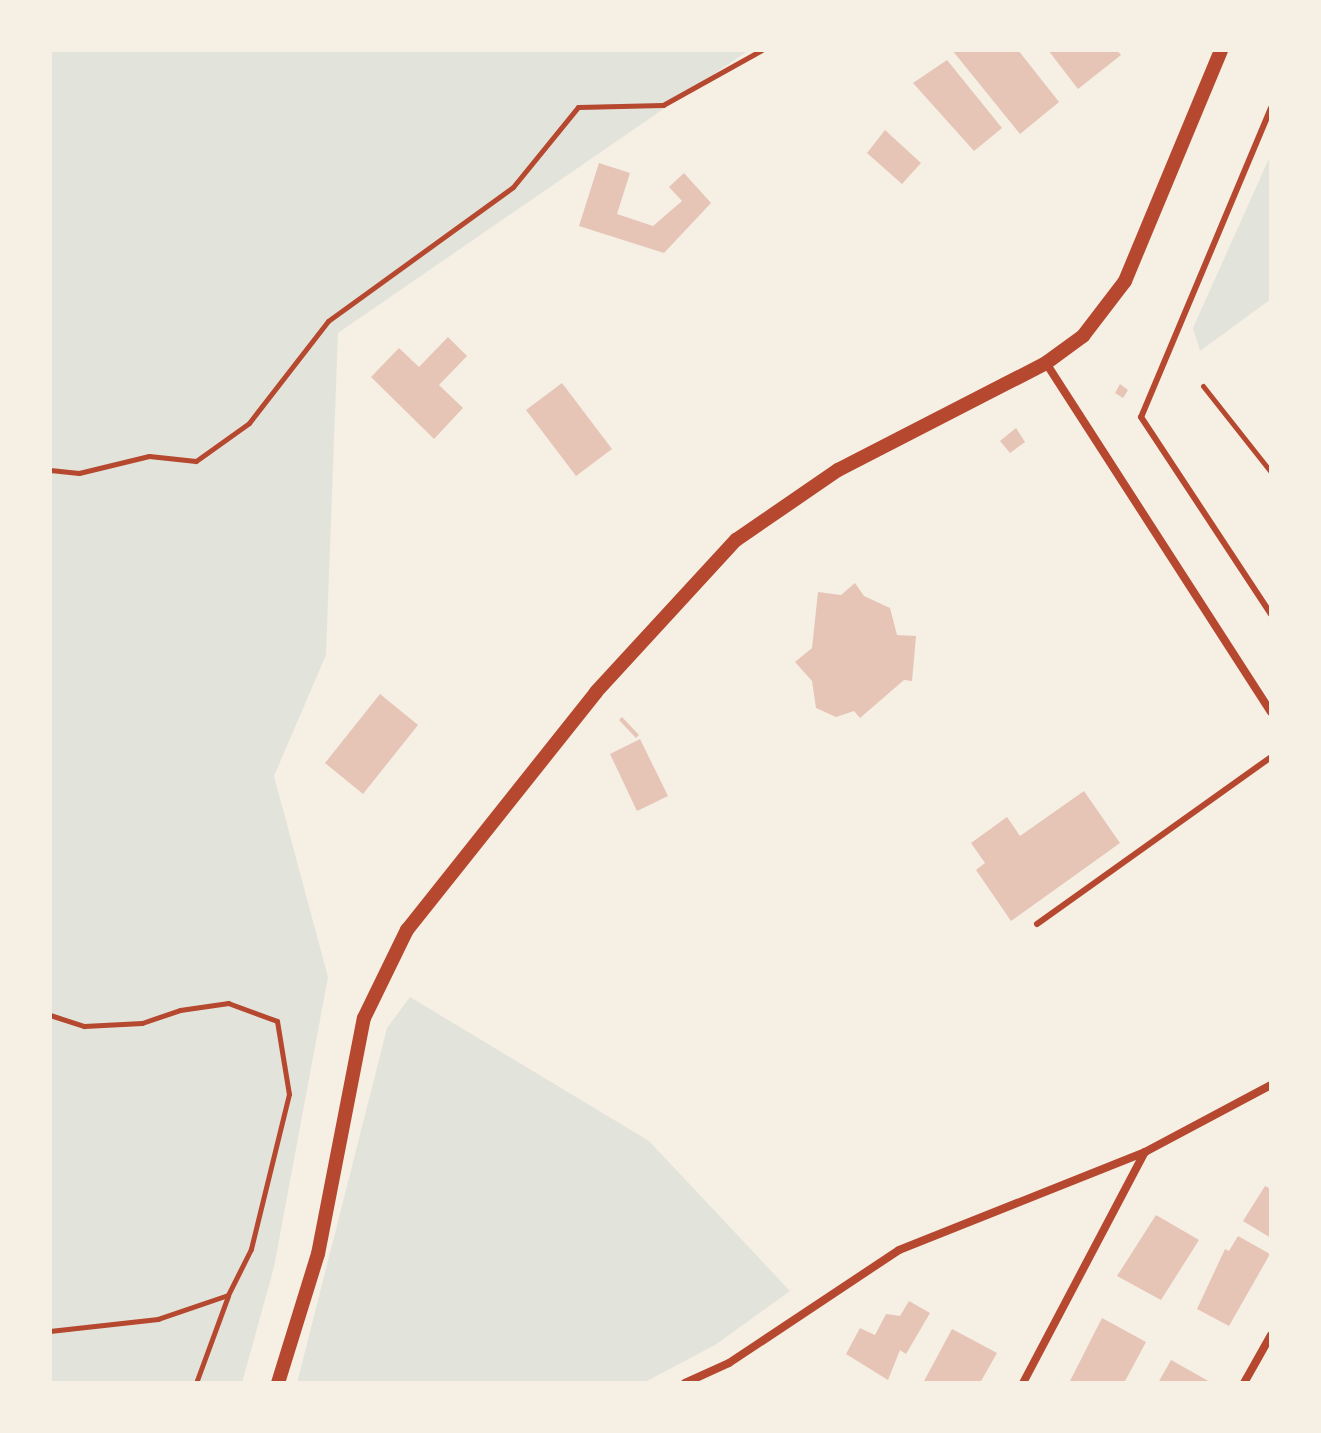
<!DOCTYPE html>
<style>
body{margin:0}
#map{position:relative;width:1321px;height:1433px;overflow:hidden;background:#f6efe4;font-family:Manrope,sans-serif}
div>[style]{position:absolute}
.green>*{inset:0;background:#e2e4dc}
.building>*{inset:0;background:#e6c5b7}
.path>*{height:5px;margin:-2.5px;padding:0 2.5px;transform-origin:2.5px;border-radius:2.5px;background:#b5482f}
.service>*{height:6px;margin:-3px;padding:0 3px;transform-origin:3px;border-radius:3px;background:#b5482f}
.minor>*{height:8px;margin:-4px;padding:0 4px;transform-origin:4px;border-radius:4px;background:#b5482f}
.tertiary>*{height:14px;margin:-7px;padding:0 7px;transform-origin:7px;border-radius:7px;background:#b5482f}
span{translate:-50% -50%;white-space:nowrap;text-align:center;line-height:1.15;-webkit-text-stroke:7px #f6efe4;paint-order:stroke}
.frame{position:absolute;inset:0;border:52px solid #f6efe4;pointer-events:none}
</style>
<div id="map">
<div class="green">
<div style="clip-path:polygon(50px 50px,749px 50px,338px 333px,326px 655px,274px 776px,328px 977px,274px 1267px,242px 1383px,50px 1383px)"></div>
<div style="clip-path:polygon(1271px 154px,1271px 299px,1200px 351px,1193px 328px)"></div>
<div style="clip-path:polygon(410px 997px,649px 1141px,790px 1291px,715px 1345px,643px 1383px,297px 1383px,387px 1028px)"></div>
</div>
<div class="building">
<div style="clip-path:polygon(952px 50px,1018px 50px,1059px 102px,1020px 134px)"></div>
<div style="clip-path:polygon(1048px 50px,1117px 50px,1121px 55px,1078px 89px)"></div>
<div style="clip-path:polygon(947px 60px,1002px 128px,974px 151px,913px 83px)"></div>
<div style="clip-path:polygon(885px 130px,921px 163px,902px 184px,867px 153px)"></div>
<div style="clip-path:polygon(599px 163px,630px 173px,617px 214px,653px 226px,682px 201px,669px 187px,684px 173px,711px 203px,664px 253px,579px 226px)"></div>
<div style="clip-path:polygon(448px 337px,467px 356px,439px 385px,463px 408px,434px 439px,371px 377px,399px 348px,419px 367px)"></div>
<div style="clip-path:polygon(562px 383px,612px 449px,576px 476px,526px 410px)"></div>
<div style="clip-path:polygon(1120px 384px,1128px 390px,1123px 398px,1115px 393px)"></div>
<div style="clip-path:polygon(1016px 428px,1025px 442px,1010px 453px,1000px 441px)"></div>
<div style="clip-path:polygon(855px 583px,864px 596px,890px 608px,897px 635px,916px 636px,912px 681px,904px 680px,860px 718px,854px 711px,836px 717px,816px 708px,812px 681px,795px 662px,812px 648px,818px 592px,841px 595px)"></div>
<div style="clip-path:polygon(380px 694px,418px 725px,363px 794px,325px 763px)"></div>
<div style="clip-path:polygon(622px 717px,639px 735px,636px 738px,619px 720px)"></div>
<div style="clip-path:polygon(640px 739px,668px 796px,637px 811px,610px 754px)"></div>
<div style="clip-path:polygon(1084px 791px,1120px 843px,1011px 921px,976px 870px,985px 863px,971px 843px,1007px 817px,1020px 836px)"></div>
<div style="clip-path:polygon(1265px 1186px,1271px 1189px,1271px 1238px,1243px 1221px)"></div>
<div style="clip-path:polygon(1156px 1215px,1199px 1240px,1161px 1300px,1117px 1276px)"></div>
<div style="clip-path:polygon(1238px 1236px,1270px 1254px,1229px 1326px,1197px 1309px,1225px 1249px,1229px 1251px)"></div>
<div style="clip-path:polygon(909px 1301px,930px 1313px,906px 1354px,900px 1350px,888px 1380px,846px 1354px,860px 1328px,875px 1335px,886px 1314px,900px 1316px)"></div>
<div style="clip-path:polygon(1102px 1318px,1146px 1342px,1124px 1383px,1069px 1383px)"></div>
<div style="clip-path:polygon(952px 1329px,997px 1353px,980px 1383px,923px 1383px)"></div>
<div style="clip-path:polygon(1171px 1360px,1212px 1383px,1158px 1383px)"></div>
</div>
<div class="path">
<div style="left:1203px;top:386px;width:110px;rotate:51.7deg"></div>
<div style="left:50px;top:470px;width:29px;rotate:6deg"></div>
<div style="left:79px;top:473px;width:72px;rotate:-13.7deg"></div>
<div style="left:149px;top:456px;width:47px;rotate:6.1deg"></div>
<div style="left:196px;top:461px;width:65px;rotate:-35.6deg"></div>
<div style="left:249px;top:423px;width:129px;rotate:-52.2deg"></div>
<div style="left:328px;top:321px;width:228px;rotate:-35.9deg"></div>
<div style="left:513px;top:187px;width:103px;rotate:-50.9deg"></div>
<div style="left:578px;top:107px;width:85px;rotate:-1.3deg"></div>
<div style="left:663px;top:105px;width:113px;rotate:-29.1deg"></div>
<div style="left:50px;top:1015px;width:36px;rotate:18deg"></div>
<div style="left:84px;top:1026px;width:58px;rotate:-3deg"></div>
<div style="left:142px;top:1023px;width:40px;rotate:-18.9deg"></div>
<div style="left:180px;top:1010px;width:49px;rotate:-8.3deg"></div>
<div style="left:228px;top:1003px;width:52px;rotate:20.2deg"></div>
<div style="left:277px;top:1021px;width:74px;rotate:80.7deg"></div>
<div style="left:289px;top:1094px;width:160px;rotate:103.8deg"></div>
<div style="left:251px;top:1249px;width:51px;rotate:116.6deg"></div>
<div style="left:228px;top:1295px;width:74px;rotate:161.1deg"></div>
<div style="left:158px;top:1319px;width:109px;rotate:173.7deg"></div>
<div style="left:196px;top:1383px;width:93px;rotate:-69.8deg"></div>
</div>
<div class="service">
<div style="left:1271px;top:108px;width:335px;rotate:112.8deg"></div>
<div style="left:1141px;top:417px;width:236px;rotate:56.6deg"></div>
<div style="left:1037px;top:924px;width:287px;rotate:-35.5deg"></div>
</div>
<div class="minor">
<div style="left:1046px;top:363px;width:415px;rotate:57.2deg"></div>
<div style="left:685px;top:1383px;width:48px;rotate:-24.4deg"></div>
<div style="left:729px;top:1363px;width:204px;rotate:-33.6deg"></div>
<div style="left:899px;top:1250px;width:265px;rotate:-21.7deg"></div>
<div style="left:1145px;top:1152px;width:143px;rotate:-28deg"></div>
<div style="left:1023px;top:1383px;width:261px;rotate:-62.2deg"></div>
<div style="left:1244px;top:1383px;width:55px;rotate:-60.6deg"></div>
</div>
<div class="tertiary">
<div style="left:278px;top:1383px;width:135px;rotate:-72.8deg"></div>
<div style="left:318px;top:1254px;width:240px;rotate:-79deg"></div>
<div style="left:364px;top:1018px;width:98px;rotate:-64deg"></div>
<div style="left:407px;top:930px;width:304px;rotate:-51.5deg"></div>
<div style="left:596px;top:692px;width:207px;rotate:-47.4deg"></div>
<div style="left:736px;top:540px;width:124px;rotate:-34.5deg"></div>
<div style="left:838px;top:470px;width:234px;rotate:-27.2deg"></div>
<div style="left:1046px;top:363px;width:46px;rotate:-36.1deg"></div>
<div style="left:1083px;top:336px;width:69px;rotate:-52.6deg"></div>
<div style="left:1125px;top:281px;width:250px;rotate:-67.4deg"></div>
</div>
<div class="frame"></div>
</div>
